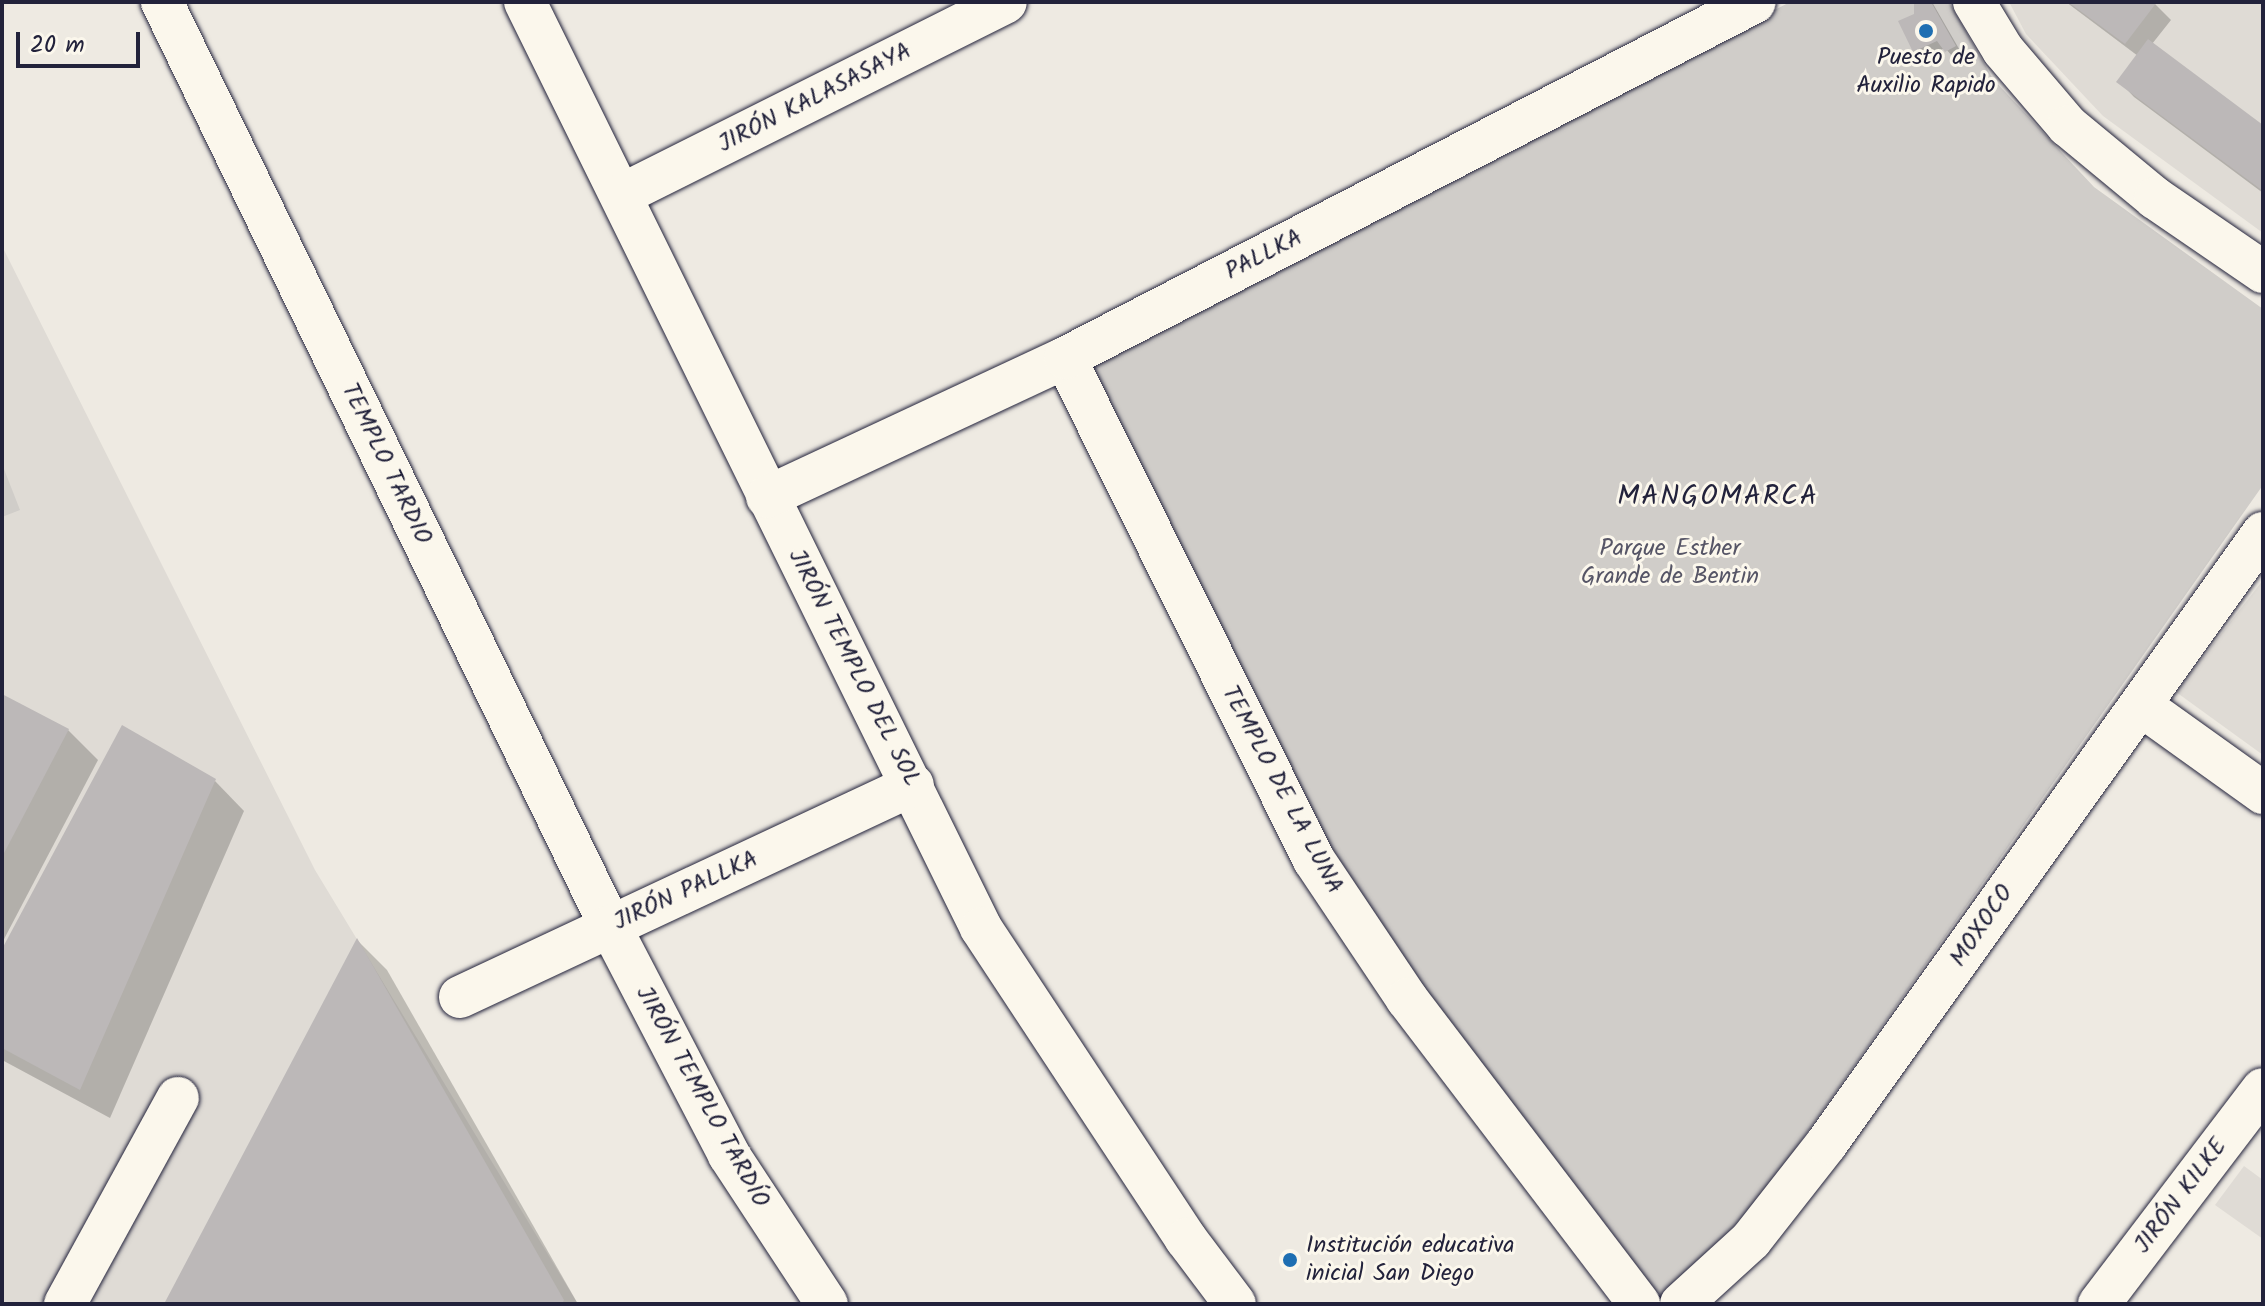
<!DOCTYPE html>
<meta charset="utf-8">
<style>
body{margin:0}
#map{position:relative;width:2265px;height:1306px;overflow:hidden;background:#eeeae2;font-family:Kalam,sans-serif}
div>[style]{position:absolute}
.built>*{inset:0;background:#dfdbd5}
.green>*{inset:0;background:#d0cdc9}
.shadow>*{inset:0;background:#0003}
.building>*{inset:0;background:#bcb8b8}
.roads{filter:drop-shadow(0 0 2px #22223b) drop-shadow(0 0 2px #22223b)}
.minor>*{height:42px;margin:-21px;padding:0 21px;transform-origin:21px;border-radius:21px;background:#fbf7ec}
.dots>*{width:22px;height:22px;translate:-50% -50%;box-sizing:border-box;border:4px solid #fbf7ec;border-radius:50%}
span{translate:-50% -50%;white-space:nowrap;text-align:center;line-height:1.15;-webkit-text-stroke:6px #fbf7ec;paint-order:stroke}
.poi-label{font-size:24px;color:#22223b}
.left{translate:0 -50%;text-align:left}
.street-label{font-size:24px;color:#22223b}
.park-label{font-size:24px;color:#565566}
.quarter-label{font-size:28px;color:#22223b;letter-spacing:2px}
.frame{position:absolute;inset:0;border:4px solid #22223b;pointer-events:none}
.scale{position:absolute;left:16px;top:32px;width:124px;height:36px;box-sizing:border-box;border:4px solid #22223b;border-top:0;padding-left:10px;font-size:24px;line-height:28px;white-space:nowrap;color:#22223b;-webkit-text-stroke:6px #fbf7ec;paint-order:stroke}
</style>
<div id="map">
<div class="built">
<div style="clip-path:polygon(2009px 2px,2263px 2px,2263px 233px,2103px 116px,2026px 34px)"></div>
<div style="clip-path:polygon(2px 246px,315px 870px,578px 1304px,2px 1304px)"></div>
<div style="clip-path:polygon(2263px 580px,2263px 755px,2176px 692px)"></div>
<div style="clip-path:polygon(2244px 1166px,2263px 1180px,2263px 1239px,2215px 1205px)"></div>
</div>
<div class="green">
<div style="clip-path:polygon(1790px 2px,1949px 2px,1993px 79px,2094px 187px,2263px 309px,2263px 485px,1761px 1198px,1661px 1302px,1425px 1005px,1303px 822px,1081px 367px)"></div>
<div style="clip-path:polygon(2px 464px,20px 510px,2px 517px)"></div>
</div>
<div class="shadow">
<div style="clip-path:polygon(1916px 2px,1932px 2px,1962px 54px,1954px 58px,1945px 48px,1922px 58px,1915px 51px)"></div>
<div style="clip-path:polygon(2066px 2px,2155px 4px,2171px 20px,2152px 44px,2263px 128px,2263px 193px,2134px 97px,2119px 81px,2138px 56px)"></div>
<div style="clip-path:polygon(2px 696px,68px 730px,98px 760px,2px 943px)"></div>
<div style="clip-path:polygon(215px 781px,244px 811px,110px 1118px,2px 1060px,2px 953px)"></div>
<div style="clip-path:polygon(358px 941px,387px 970px,578px 1304px,167px 1304px)"></div>
</div>
<div class="building">
<div style="clip-path:polygon(1914px 2px,1931px 2px,1956px 46px,1945px 52px,1937px 41px,1913px 52px,1898px 21px,1914px 14px)"></div>
<div style="clip-path:polygon(2068px 2px,2157px 2px,2125px 44px)"></div>
<div style="clip-path:polygon(2148px 39px,2263px 125px,2263px 191px,2116px 82px)"></div>
<div style="clip-path:polygon(2px 694px,69px 729px,2px 857px)"></div>
<div style="clip-path:polygon(122px 725px,216px 779px,80px 1090px,2px 1048px,2px 949px)"></div>
<div style="clip-path:polygon(357px 938px,564px 1300px,562px 1304px,164px 1304px)"></div>
</div>
<div class="roads">
<div class="minor">
<div style="left:162px;top:2px;width:1027px;rotate:64.13deg"></div>
<div style="left:610px;top:926px;width:258px;rotate:62.5deg"></div>
<div style="left:729px;top:1155px;width:178px;rotate:56.7deg"></div>
<div style="left:525px;top:2px;width:1032px;rotate:63.78deg"></div>
<div style="left:981px;top:928px;width:372px;rotate:56.6deg"></div>
<div style="left:1186px;top:1239px;width:81px;rotate:53deg"></div>
<div style="left:1974px;top:2px;width:56px;rotate:58.9deg"></div>
<div style="left:2003px;top:50px;width:100px;rotate:49.5deg"></div>
<div style="left:2068px;top:126px;width:113px;rotate:39.6deg"></div>
<div style="left:2155px;top:198px;width:131px;rotate:34.4deg"></div>
<div style="left:623px;top:194px;width:428px;rotate:-26.6deg"></div>
<div style="left:1065px;top:358px;width:560px;rotate:63.62deg"></div>
<div style="left:1314px;top:860px;width:167px;rotate:56.2deg"></div>
<div style="left:1407px;top:999px;width:383px;rotate:52.7deg"></div>
<div style="left:767px;top:497px;width:329px;rotate:-25deg"></div>
<div style="left:1065px;top:358px;width:776px;rotate:-27.29deg"></div>
<div style="left:2143px;top:707px;width:148px;rotate:35.6deg"></div>
<div style="left:460px;top:997px;width:500px;rotate:-25.08deg"></div>
<div style="left:65px;top:1304px;width:235px;rotate:-61.3deg"></div>
<div style="left:1681px;top:1304px;width:95px;rotate:-42.4deg"></div>
<div style="left:1751px;top:1240px;width:123px;rotate:-51.9deg"></div>
<div style="left:1827px;top:1143px;width:750px;rotate:-54.44deg"></div>
<div style="left:2099px;top:1304px;width:270px;rotate:-52.7deg"></div>
</div>
</div>
<div class="dots">
<div style="left:1926px;top:31px;background:#1f6fb2"></div>
<div style="left:1290px;top:1260px;background:#1f6fb2"></div>
</div>
<div class="poi-label">
<span style="left:1926px;top:72px">Puesto de<br>Auxilio Rapido</span>
<span class="left" style="left:1306px;top:1260px">Institución educativa<br>inicial San Diego</span>
</div>
<div class="street-label">
<span style="left:815px;top:98px;rotate:-27deg">JIRÓN KALASASAYA</span>
<span style="left:1264px;top:255px;rotate:-27deg">PALLKA</span>
<span style="left:386px;top:464px;rotate:64deg">TEMPLO TARDIO</span>
<span style="left:854px;top:668px;rotate:63deg">JIRÓN TEMPLO DEL SOL</span>
<span style="left:1282px;top:790px;rotate:62deg">TEMPLO DE LA LUNA</span>
<span style="left:686px;top:891px;rotate:-25deg">JIRÓN PALLKA</span>
<span style="left:1982px;top:926px;rotate:-56deg">MOXOCO</span>
<span style="left:702px;top:1097px;rotate:61deg">JIRÓN TEMPLO TARDÍO</span>
<span style="left:2181px;top:1196px;rotate:-53deg">JIRÓN KILKE</span>
</div>
<div class="park-label">
<span style="left:1670px;top:563px">Parque Esther<br>Grande de Bentin</span>
</div>
<div class="quarter-label">
<span style="left:1718px;top:497px">MANGOMARCA</span>
</div>
<div class="frame"></div>
<div class="scale">20 m</div>
</div>
